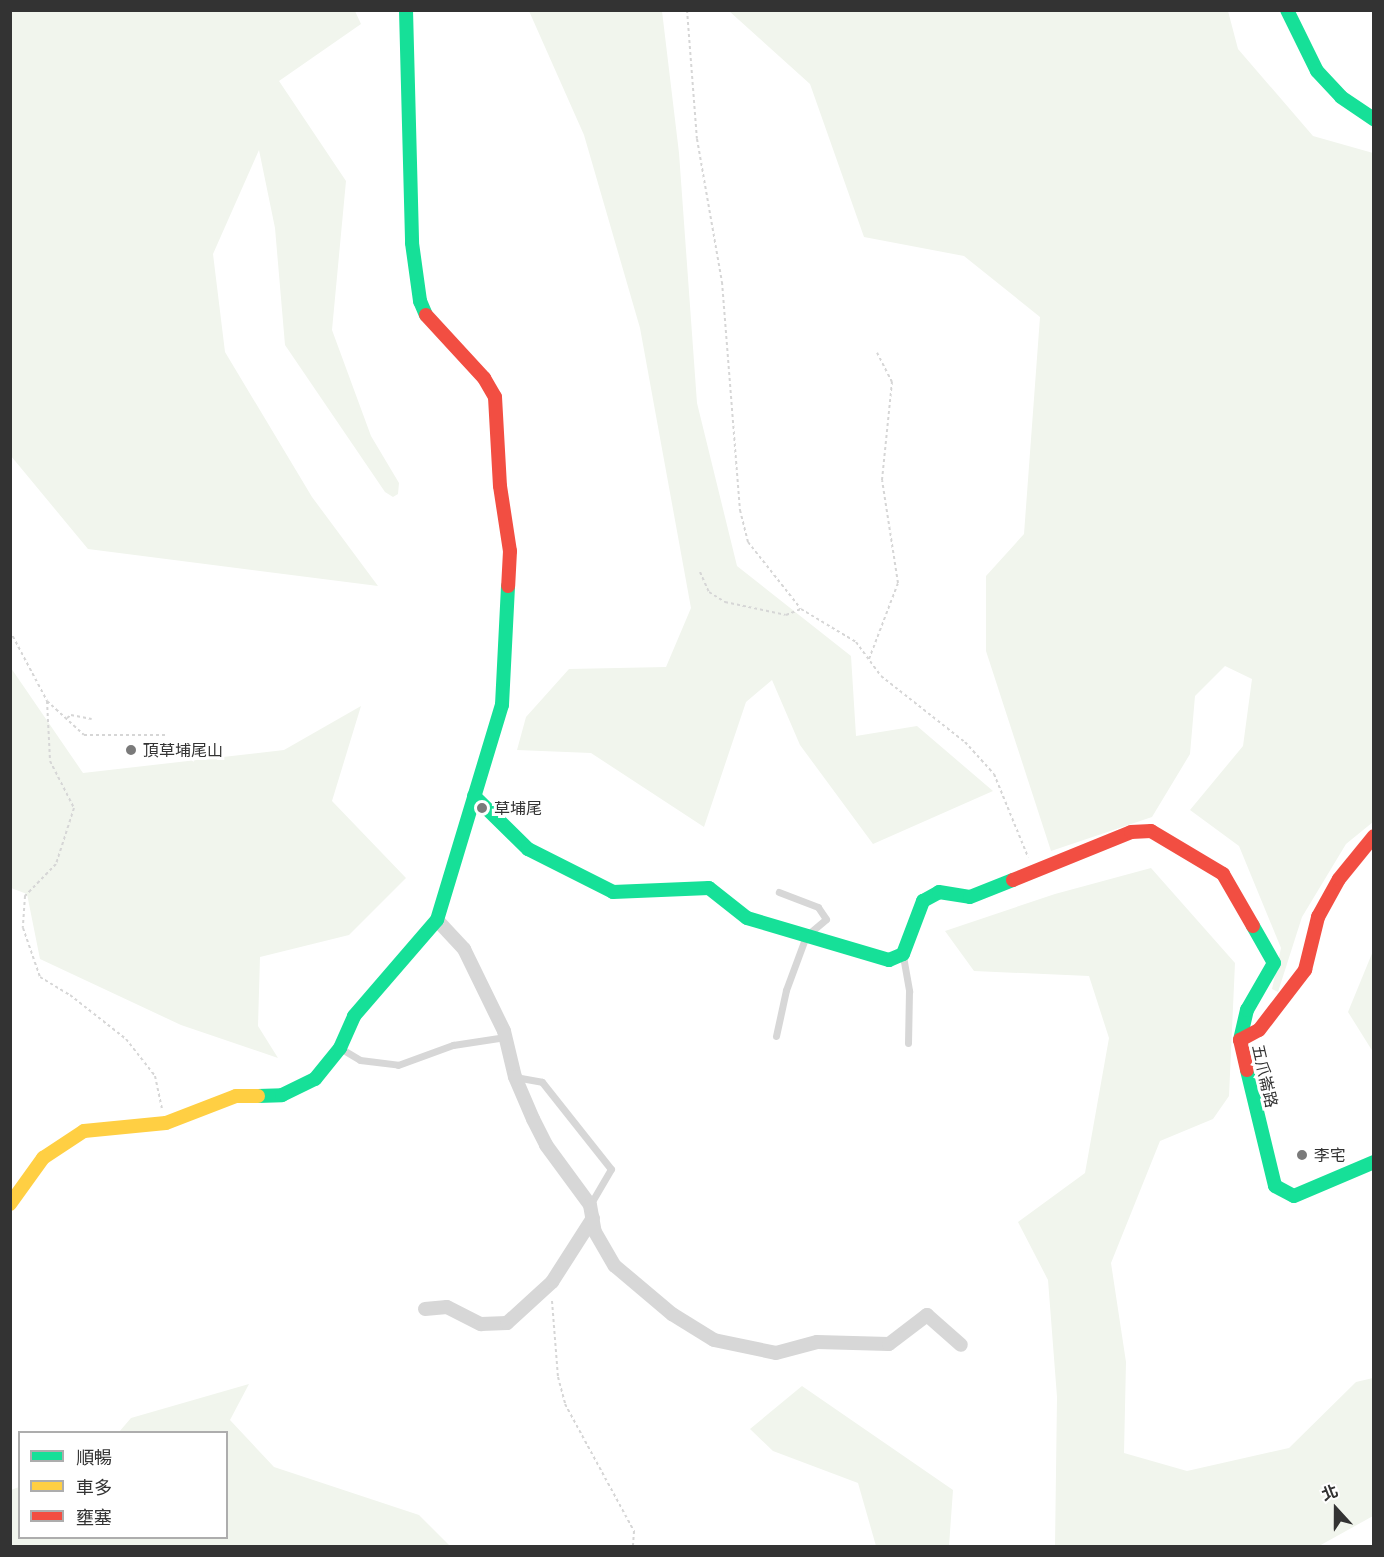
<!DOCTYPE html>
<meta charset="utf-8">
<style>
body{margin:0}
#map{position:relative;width:1384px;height:1557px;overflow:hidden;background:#fff;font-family:"PT Sans","Noto Sans TC",sans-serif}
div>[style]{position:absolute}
.green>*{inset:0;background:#f1f5ed}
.path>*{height:2px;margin-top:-1px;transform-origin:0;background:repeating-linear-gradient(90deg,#d6d6d6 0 3px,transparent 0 6px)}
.lane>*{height:7px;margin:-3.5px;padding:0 3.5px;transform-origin:3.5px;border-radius:3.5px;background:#d7d7d7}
.street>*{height:14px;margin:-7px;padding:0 7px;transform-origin:7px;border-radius:7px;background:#d7d7d7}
.fast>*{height:14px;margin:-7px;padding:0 7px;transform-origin:7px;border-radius:7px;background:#16e098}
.slow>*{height:14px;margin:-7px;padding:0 7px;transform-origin:7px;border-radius:7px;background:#ffcf43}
.jam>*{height:14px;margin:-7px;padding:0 7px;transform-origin:7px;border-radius:7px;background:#f24e42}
.dots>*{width:16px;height:16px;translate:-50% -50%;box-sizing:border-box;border:3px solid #fff;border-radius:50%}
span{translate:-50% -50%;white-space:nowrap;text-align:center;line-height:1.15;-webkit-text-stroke:6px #fff;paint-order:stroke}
.poi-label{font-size:16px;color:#333}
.left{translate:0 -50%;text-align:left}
.street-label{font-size:16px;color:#333}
.frame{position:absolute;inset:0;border:12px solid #333;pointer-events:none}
.legend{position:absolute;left:18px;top:1431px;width:210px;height:108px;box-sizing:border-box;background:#fff;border:2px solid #adadad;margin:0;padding:8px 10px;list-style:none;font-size:18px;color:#333}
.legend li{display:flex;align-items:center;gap:12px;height:30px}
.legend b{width:30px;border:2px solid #adadad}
.north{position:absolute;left:1306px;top:1479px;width:60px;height:60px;-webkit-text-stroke:4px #fff;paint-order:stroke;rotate:339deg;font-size:16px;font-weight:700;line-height:24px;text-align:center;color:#333}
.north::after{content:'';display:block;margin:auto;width:21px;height:27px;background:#333;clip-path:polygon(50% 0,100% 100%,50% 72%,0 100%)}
</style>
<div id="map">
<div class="green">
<div style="clip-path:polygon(10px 11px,355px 11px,361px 24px,279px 81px,346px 181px,332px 330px,371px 436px,399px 483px,398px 494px,393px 497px,385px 492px,285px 345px,275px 228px,259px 150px,213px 254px,225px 352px,312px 497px,378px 586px,88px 549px,11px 456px)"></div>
<div style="clip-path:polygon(529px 11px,662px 11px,679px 153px,697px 403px,737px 566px,851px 656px,856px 736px,917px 726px,993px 791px,873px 844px,800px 745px,772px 680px,746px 702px,704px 827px,591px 753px,517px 750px,526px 717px,569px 669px,666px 667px,691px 608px,640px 328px,584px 135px)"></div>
<div style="clip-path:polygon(729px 11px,1228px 11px,1238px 49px,1313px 136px,1373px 153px,1373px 822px,1346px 844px,1302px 917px,1278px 992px,1272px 989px,1281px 948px,1239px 846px,1190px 810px,1243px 746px,1252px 679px,1225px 666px,1195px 696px,1190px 754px,1152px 817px,1051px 851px,986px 651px,986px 576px,1024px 534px,1040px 317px,964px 256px,864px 237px,810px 84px)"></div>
<div style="clip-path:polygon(11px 668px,83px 773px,284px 750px,361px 706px,332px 801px,406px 878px,349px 935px,260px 957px,258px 1026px,278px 1058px,181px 1025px,40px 959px,27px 894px,11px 888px)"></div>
<div style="clip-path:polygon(1151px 868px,1235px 963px,1229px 1096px,1213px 1119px,1160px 1141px,1111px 1263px,1126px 1362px,1124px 1453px,1187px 1471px,1289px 1448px,1356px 1382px,1373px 1378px,1373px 1516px,1319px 1546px,1055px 1546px,1057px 1397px,1048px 1280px,1018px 1222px,1085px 1173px,1109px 1038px,1089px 976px,974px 971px,945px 931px,1055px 894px)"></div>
<div style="clip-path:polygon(1373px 951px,1374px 1051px,1373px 1052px,1348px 1012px)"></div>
<div style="clip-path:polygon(249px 1384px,230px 1420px,274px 1467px,419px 1515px,450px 1546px,11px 1546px,11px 1490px,19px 1487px,20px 1538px,226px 1538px,226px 1432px,119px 1432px,131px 1418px)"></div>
<div style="clip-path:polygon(802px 1386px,953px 1490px,949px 1546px,876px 1546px,858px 1483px,773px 1451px,750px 1429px)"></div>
</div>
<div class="path">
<div style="left:687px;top:10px;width:129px;rotate:85.6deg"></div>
<div style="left:697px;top:139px;width:145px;rotate:80.1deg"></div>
<div style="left:722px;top:282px;width:229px;rotate:85.5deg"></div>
<div style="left:740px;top:510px;width:33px;rotate:76deg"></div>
<div style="left:748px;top:542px;width:85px;rotate:51.7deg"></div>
<div style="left:801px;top:609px;width:64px;rotate:31deg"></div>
<div style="left:856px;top:642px;width:42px;rotate:53.7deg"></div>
<div style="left:881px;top:676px;width:107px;rotate:38.2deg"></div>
<div style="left:965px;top:742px;width:43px;rotate:47.8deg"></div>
<div style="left:994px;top:774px;width:90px;rotate:67.7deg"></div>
<div style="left:700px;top:572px;width:22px;rotate:66deg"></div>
<div style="left:709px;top:592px;width:19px;rotate:32deg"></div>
<div style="left:725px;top:602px;width:62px;rotate:12deg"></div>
<div style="left:786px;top:615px;width:16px;rotate:-22deg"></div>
<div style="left:10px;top:631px;width:79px;rotate:62.1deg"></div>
<div style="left:47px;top:701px;width:60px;rotate:87.1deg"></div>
<div style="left:50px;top:761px;width:53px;rotate:62.9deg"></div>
<div style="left:74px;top:808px;width:59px;rotate:107.8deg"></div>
<div style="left:56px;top:864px;width:45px;rotate:134.1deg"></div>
<div style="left:25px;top:896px;width:32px;rotate:94deg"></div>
<div style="left:23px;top:928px;width:52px;rotate:70.9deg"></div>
<div style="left:40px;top:977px;width:35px;rotate:31deg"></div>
<div style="left:70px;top:995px;width:71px;rotate:38.2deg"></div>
<div style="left:126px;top:1039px;width:47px;rotate:51.9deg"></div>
<div style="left:155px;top:1076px;width:33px;rotate:78deg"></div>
<div style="left:869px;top:659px;width:81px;rotate:-69.1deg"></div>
<div style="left:898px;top:583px;width:104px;rotate:-98.8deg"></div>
<div style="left:882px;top:480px;width:99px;rotate:-84.2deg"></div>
<div style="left:892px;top:382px;width:33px;rotate:-117deg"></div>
<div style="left:47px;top:701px;width:50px;rotate:42.6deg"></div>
<div style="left:84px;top:735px;width:81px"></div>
<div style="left:67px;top:718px;width:5px;rotate:-37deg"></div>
<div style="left:71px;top:715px;width:21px;rotate:11deg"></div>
<div style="left:552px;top:1301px;width:76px;rotate:85.5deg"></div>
<div style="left:558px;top:1377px;width:28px;rotate:75deg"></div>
<div style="left:565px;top:1404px;width:145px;rotate:61.5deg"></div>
<div style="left:634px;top:1531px;width:15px;rotate:94deg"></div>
</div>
<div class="lane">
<div style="left:903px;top:956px;width:36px;rotate:80deg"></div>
<div style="left:909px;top:991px;width:52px;rotate:91.1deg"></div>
<div style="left:776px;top:1036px;width:47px;rotate:-77.7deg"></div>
<div style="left:786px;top:990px;width:58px;rotate:-69.7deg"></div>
<div style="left:806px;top:936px;width:26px;rotate:-40deg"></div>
<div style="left:826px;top:919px;width:14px;rotate:-124deg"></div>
<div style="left:818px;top:907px;width:42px;rotate:-159deg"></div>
<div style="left:340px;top:1048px;width:23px;rotate:31deg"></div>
<div style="left:360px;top:1060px;width:38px;rotate:7deg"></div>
<div style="left:398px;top:1065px;width:59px;rotate:-20deg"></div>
<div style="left:453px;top:1045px;width:53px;rotate:-8.7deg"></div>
<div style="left:515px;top:1077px;width:27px;rotate:10deg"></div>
<div style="left:542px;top:1082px;width:111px;rotate:51.6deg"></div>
<div style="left:611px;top:1169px;width:42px;rotate:120.3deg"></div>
</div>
<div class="street">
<div style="left:437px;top:920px;width:40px;rotate:47deg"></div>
<div style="left:464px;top:949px;width:91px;rotate:64deg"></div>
<div style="left:504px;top:1031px;width:47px;rotate:76.6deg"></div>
<div style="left:515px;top:1077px;width:46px;rotate:66.8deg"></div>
<div style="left:533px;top:1119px;width:29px;rotate:63deg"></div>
<div style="left:546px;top:1145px;width:74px;rotate:53.7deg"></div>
<div style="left:590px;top:1205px;width:27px;rotate:80deg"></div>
<div style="left:595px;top:1232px;width:39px;rotate:60deg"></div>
<div style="left:615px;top:1266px;width:75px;rotate:40.1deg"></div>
<div style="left:672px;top:1314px;width:49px;rotate:31.8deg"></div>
<div style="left:714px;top:1340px;width:63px;rotate:11.8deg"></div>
<div style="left:776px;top:1353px;width:42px;rotate:-15deg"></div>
<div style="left:817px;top:1342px;width:72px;rotate:1.6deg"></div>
<div style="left:889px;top:1344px;width:48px;rotate:-37.3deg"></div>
<div style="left:927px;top:1315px;width:45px;rotate:41.4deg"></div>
<div style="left:425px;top:1309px;width:22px;rotate:-5deg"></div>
<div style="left:447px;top:1307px;width:38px;rotate:27deg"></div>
<div style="left:481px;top:1324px;width:26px;rotate:-2deg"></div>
<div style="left:507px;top:1323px;width:61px;rotate:-42.3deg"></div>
<div style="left:552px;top:1282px;width:76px;rotate:-57.4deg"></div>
</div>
<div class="fast">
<div style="left:406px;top:10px;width:233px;rotate:88.5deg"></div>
<div style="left:412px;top:243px;width:59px;rotate:82.1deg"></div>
<div style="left:420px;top:301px;width:15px;rotate:67deg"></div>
<div style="left:1287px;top:10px;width:68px;rotate:63.8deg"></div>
<div style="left:1317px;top:71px;width:35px;rotate:47deg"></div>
<div style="left:1341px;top:97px;width:40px;rotate:34deg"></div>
<div style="left:474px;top:796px;width:76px;rotate:44.5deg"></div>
<div style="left:528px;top:849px;width:95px;rotate:26.8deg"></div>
<div style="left:613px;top:892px;width:96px;rotate:-2.4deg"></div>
<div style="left:709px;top:888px;width:48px;rotate:38.3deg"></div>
<div style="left:747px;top:918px;width:148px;rotate:16.5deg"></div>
<div style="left:889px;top:960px;width:15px;rotate:-23deg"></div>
<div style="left:903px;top:954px;width:57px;rotate:-69.3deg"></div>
<div style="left:923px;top:901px;width:18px;rotate:-29deg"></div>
<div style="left:939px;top:892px;width:31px;rotate:9deg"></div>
<div style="left:970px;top:897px;width:46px;rotate:-21.6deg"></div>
<div style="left:1240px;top:1040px;width:31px;rotate:-77deg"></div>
<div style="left:1247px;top:1010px;width:54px;rotate:-60.1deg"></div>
<div style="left:1274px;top:963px;width:43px;rotate:-119.6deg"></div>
<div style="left:1247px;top:1070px;width:119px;rotate:76.4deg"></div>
<div style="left:1275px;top:1186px;width:21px;rotate:28deg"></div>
<div style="left:1294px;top:1196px;width:87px;rotate:-23deg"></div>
<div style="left:258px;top:1096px;width:24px;rotate:-2deg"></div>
<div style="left:282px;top:1095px;width:37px;rotate:-26deg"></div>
<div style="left:315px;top:1079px;width:40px;rotate:-51deg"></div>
<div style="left:340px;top:1048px;width:35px;rotate:-66deg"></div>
<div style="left:354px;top:1016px;width:127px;rotate:-49.2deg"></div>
<div style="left:437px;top:920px;width:225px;rotate:-73.2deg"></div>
<div style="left:502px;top:705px;width:119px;rotate:-87.1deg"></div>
</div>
<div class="slow">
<div style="left:10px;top:1204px;width:57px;rotate:-54.3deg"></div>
<div style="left:43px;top:1158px;width:49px;rotate:-33.4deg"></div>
<div style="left:84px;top:1131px;width:82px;rotate:-5.6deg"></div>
<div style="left:166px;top:1123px;width:75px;rotate:-21.1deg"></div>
<div style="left:236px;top:1096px;width:22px"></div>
</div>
<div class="jam">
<div style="left:426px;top:315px;width:86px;rotate:47.4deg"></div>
<div style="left:484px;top:378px;width:22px;rotate:60deg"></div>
<div style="left:495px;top:397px;width:89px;rotate:86.8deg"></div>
<div style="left:500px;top:486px;width:66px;rotate:81.3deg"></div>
<div style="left:510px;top:551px;width:35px;rotate:93deg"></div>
<div style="left:1013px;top:880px;width:127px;rotate:-22.1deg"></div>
<div style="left:1131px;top:832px;width:20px;rotate:-3deg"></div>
<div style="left:1151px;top:831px;width:84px;rotate:30.8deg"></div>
<div style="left:1223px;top:874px;width:60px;rotate:60deg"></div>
<div style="left:1247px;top:1070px;width:31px;rotate:-103deg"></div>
<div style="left:1240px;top:1040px;width:21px;rotate:-28deg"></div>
<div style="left:1259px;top:1030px;width:76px;rotate:-52.5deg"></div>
<div style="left:1305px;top:970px;width:55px;rotate:-76.2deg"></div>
<div style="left:1318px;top:917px;width:43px;rotate:-61.1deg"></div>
<div style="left:1339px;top:879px;width:55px;rotate:-50.9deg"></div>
</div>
<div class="dots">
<div style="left:131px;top:750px;background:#7a7a7a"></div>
<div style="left:482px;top:808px;background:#7a7a7a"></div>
<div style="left:1302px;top:1155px;background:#7a7a7a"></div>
</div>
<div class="poi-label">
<span class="left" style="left:143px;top:750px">頂草埔尾山</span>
<span class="left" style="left:494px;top:808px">草埔尾</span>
<span class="left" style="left:1314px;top:1155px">李宅</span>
</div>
<div class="street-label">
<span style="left:1265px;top:1076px;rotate:77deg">五爪崙路</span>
</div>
<div class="frame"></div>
<ul class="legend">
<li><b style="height:8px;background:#16e098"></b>順暢</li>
<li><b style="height:8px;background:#ffcf43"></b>車多</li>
<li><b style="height:8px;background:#f24e42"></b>壅塞</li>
</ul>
<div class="north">北</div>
</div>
